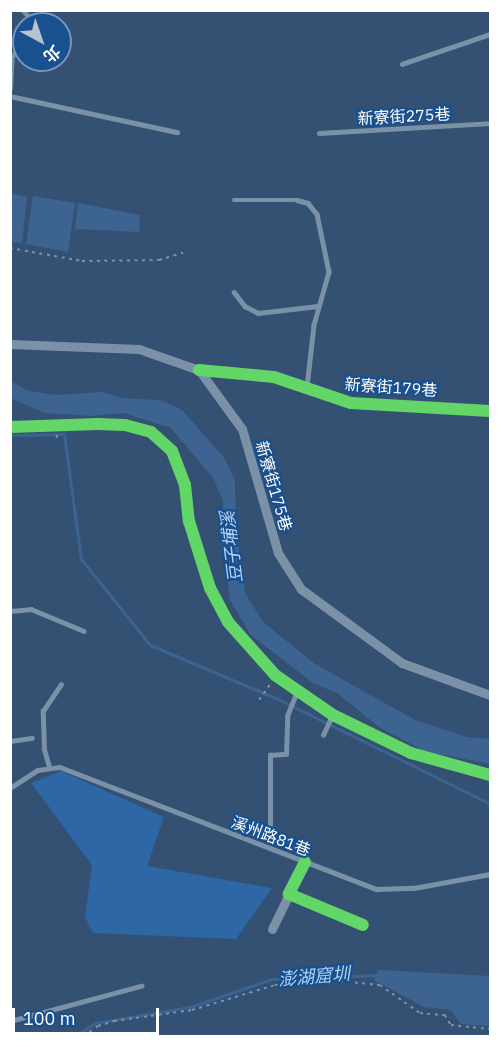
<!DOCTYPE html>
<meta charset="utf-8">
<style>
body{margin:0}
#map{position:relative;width:501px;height:1047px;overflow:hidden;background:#345173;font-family:"IBM Plex Sans","Noto Sans TC",sans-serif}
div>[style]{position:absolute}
.green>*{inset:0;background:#2d67a5}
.water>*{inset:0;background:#3d6490}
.stream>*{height:3px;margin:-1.5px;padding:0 1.5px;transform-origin:1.5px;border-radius:1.5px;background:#3d6490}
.path>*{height:1.5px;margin-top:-0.75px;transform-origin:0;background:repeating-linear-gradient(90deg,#7b91a7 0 3px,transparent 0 7.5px)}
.lane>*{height:4.5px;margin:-2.25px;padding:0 2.25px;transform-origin:2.25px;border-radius:2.25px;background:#7b91a7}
.street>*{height:9px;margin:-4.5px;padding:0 4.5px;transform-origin:4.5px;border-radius:4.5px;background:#7b91a7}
.fast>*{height:12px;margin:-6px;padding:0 6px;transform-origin:6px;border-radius:6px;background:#63d668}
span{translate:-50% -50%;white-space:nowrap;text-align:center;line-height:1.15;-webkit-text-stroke:4.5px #19508e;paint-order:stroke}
.street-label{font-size:16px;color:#fff}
.water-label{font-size:18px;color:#b2d3f6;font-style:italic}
.frame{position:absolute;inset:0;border:12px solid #fff;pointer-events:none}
.north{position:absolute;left:12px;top:12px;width:60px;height:60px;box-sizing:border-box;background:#19508e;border:2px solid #7596bb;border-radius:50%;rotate:140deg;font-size:16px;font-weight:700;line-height:24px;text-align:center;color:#fff}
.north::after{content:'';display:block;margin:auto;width:21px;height:27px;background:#b8c2ce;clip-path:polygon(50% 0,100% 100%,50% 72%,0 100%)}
.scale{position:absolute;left:12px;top:1008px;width:147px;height:27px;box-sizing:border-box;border:3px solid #fff;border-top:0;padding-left:8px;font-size:18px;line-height:21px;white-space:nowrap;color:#fff;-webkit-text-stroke:4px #19508e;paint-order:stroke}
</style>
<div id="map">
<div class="green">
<div style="clip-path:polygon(61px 771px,164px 817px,147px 866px,272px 888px,236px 939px,93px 933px,85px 917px,92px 865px,31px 783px)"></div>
</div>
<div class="water">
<div style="clip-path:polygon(11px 193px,27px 197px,22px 243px,11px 242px)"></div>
<div style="clip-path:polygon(33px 196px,75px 203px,68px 252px,26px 244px)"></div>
<div style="clip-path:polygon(78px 203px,140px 215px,139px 232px,75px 229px)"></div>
<div style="clip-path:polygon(10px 381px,29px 391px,55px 395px,103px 392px,121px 398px,160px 400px,182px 410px,225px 459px,235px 481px,236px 530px,245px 593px,263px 622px,315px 664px,415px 720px,467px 737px,490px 739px,490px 764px,424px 751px,379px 727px,337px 693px,313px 683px,251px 635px,230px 600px,222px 537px,223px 501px,213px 478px,171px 428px,124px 413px,91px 416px,44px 413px,11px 398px)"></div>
<div style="clip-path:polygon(378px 970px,490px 976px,490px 1026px,461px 1024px,451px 1010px,424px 1007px,374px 980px)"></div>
</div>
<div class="stream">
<div style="left:10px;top:435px;width:54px;rotate:-1.1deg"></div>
<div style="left:64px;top:434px;width:126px;rotate:82.3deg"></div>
<div style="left:81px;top:559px;width:110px;rotate:51.3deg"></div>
<div style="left:150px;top:645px;width:139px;rotate:22.9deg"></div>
<div style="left:278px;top:699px;width:237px;rotate:26.3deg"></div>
<div style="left:75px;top:1036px;width:24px;rotate:-33deg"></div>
<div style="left:95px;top:1023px;width:96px;rotate:-9.6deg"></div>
<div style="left:190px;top:1007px;width:87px;rotate:-18.9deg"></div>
<div style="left:272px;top:979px;width:106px;rotate:-2.2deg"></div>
</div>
<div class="path">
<div style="left:10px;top:248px;width:73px;rotate:10.2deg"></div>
<div style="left:82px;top:261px;width:77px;rotate:-0.7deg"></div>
<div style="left:159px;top:260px;width:27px;rotate:-17deg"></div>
<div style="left:57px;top:435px;width:6px;rotate:90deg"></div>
<div style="left:259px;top:700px;width:19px;rotate:-55deg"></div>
<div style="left:83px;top:1036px;width:18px;rotate:-34deg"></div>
<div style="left:98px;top:1026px;width:17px;rotate:-17deg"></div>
<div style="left:114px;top:1021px;width:79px;rotate:-8deg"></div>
<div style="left:192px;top:1010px;width:87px;rotate:-16.8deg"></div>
<div style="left:275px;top:985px;width:65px;rotate:-3.5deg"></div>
<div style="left:340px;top:981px;width:40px;rotate:5.7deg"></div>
<div style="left:380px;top:985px;width:49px;rotate:35deg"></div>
<div style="left:420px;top:1013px;width:25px;rotate:5deg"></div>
<div style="left:445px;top:1015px;width:12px;rotate:59deg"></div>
<div style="left:451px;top:1025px;width:39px;rotate:6deg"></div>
</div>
<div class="lane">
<div style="left:23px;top:10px;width:18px;rotate:49deg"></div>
<div style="left:402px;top:64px;width:93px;rotate:-18.8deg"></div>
<div style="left:10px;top:89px;width:33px;rotate:-87deg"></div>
<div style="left:12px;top:56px;width:18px;rotate:-47deg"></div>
<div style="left:10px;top:96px;width:171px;rotate:12.2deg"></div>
<div style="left:319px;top:133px;width:171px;rotate:-3.3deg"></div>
<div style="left:234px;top:200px;width:63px"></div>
<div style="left:297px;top:200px;width:11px;rotate:15deg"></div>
<div style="left:308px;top:203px;width:14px;rotate:51deg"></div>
<div style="left:317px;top:214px;width:59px;rotate:78.3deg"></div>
<div style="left:329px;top:272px;width:55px;rotate:105.8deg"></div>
<div style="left:314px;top:325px;width:62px;rotate:96.4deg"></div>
<div style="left:234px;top:292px;width:18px;rotate:52deg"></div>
<div style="left:245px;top:306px;width:15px;rotate:28deg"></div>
<div style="left:258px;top:313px;width:60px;rotate:-6.7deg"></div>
<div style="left:10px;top:611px;width:21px;rotate:-5deg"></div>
<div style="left:31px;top:609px;width:57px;rotate:22.5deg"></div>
<div style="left:323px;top:735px;width:21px;rotate:-65deg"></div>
<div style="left:10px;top:741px;width:22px;rotate:-8deg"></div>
<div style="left:49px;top:767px;width:19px;rotate:-106deg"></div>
<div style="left:44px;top:749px;width:38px;rotate:-92deg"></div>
<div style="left:43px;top:711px;width:32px;rotate:-56deg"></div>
<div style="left:10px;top:788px;width:33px;rotate:-33deg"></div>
<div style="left:38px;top:770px;width:22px;rotate:-8deg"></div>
<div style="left:60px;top:767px;width:339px;rotate:21.1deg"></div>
<div style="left:376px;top:889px;width:38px;rotate:-2deg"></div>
<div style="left:414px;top:888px;width:77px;rotate:-10.4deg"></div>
<div style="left:270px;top:848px;width:93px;rotate:-90deg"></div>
<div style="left:270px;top:755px;width:16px;rotate:-4deg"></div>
<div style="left:286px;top:754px;width:38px;rotate:-88deg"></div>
<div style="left:287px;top:716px;width:27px;rotate:-68deg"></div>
<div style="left:10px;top:1021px;width:136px;rotate:-15deg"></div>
</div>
<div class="street">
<div style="left:10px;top:344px;width:129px;rotate:2.2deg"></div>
<div style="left:139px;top:349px;width:64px;rotate:19.3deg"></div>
<div style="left:199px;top:370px;width:73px;rotate:53.9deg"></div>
<div style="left:242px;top:429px;width:129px;rotate:73.8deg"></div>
<div style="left:278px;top:553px;width:43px;rotate:57.4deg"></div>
<div style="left:301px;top:589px;width:125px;rotate:36.2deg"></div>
<div style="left:402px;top:663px;width:94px;rotate:20deg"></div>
<div style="left:272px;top:929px;width:39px;rotate:-64deg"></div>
</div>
<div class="fast">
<div style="left:199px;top:370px;width:75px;rotate:5.3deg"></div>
<div style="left:274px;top:377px;width:81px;rotate:18.7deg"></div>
<div style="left:351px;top:403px;width:139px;rotate:3.3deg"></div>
<div style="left:10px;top:427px;width:88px;rotate:-2deg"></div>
<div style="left:98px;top:424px;width:27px;rotate:2deg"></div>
<div style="left:125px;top:425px;width:27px;rotate:15deg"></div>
<div style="left:151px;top:432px;width:28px;rotate:42deg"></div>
<div style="left:172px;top:451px;width:36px;rotate:69deg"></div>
<div style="left:185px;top:485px;width:36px;rotate:84deg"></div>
<div style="left:189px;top:521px;width:70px;rotate:72.6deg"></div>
<div style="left:210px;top:588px;width:38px;rotate:62deg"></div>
<div style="left:228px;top:622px;width:71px;rotate:48.4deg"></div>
<div style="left:275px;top:675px;width:70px;rotate:34.6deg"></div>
<div style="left:333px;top:715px;width:87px;rotate:26deg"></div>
<div style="left:411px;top:753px;width:82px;rotate:15.6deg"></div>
<div style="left:305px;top:862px;width:36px;rotate:117deg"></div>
<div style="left:289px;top:894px;width:80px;rotate:22.7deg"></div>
</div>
<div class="street-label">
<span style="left:404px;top:116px;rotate:-3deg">新寮街275巷</span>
<span style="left:391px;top:387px;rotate:4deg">新寮街179巷</span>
<span style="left:274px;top:486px;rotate:74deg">新寮街175巷</span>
<span style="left:271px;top:836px;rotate:21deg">溪州路81巷</span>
</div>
<div class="water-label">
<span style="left:232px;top:547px;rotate:-97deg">豆子埔溪</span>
<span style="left:314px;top:977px;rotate:-5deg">澎湖窟圳</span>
</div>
<div class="frame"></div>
<div class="north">北</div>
<div class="scale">100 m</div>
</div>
